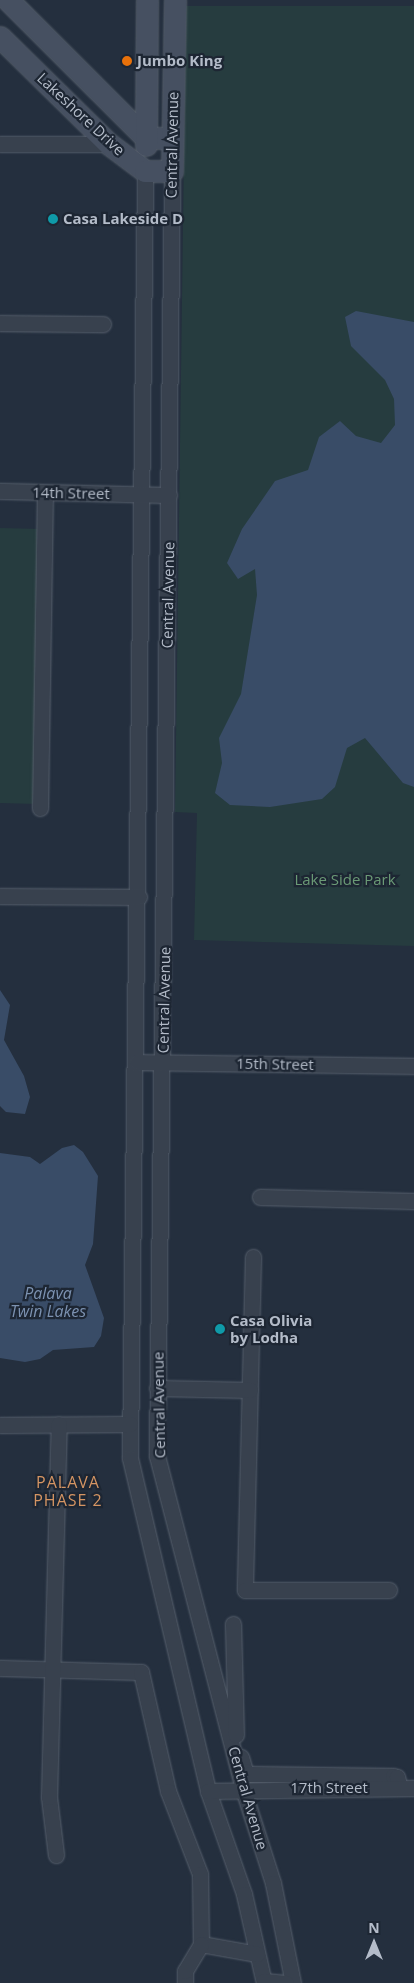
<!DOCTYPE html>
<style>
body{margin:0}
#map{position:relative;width:414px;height:1983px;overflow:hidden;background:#242f3e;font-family:"Open Sans",sans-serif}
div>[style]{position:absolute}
.green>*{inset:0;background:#263c3f}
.water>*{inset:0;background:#394c67}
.roads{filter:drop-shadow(0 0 1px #565f6c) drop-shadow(0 0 1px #565f6c)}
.street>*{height:15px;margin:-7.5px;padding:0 7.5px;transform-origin:7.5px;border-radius:7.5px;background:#38414e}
.secondary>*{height:21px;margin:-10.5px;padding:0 10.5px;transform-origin:10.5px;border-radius:10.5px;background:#465061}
.dots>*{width:14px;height:14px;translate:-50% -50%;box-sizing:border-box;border:2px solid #1d2633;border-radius:50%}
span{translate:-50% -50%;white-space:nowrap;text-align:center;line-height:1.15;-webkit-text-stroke:4.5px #1d2633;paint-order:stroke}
.poi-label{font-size:15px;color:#b4bcc9;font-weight:700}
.left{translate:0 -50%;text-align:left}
.street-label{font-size:15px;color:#b4bcc9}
.park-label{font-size:15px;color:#6b9a76}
.water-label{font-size:16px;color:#7c92b1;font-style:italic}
.neighbourhood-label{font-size:16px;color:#d59563;letter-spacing:1px}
.north{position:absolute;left:349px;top:1918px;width:50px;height:50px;-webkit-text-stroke:4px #1d2633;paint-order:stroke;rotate:0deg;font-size:14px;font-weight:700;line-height:20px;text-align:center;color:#b4bcc9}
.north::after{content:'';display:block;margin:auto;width:18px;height:22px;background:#b4bcc9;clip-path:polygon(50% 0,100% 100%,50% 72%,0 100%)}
</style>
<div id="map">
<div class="green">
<div style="clip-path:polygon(186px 6px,414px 6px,414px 946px,194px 940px,197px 813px,175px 812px)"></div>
<div style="clip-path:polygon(0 528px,41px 529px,36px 804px,0 803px)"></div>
</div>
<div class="water">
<div style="clip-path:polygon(356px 311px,414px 322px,414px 787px,403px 783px,365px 738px,347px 748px,335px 787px,322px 799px,270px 807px,230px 805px,215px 793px,222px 763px,219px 738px,241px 694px,257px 595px,255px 569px,238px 579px,227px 563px,242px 529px,275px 481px,308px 470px,319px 437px,340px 421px,356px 436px,381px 443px,395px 425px,394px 399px,385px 380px,351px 346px,345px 317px)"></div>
<div style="clip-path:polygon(0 990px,10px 1005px,4px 1040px,24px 1076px,30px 1097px,25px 1114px,6px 1112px,0 1106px)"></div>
<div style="clip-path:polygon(74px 1145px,83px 1152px,98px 1176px,93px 1244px,85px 1265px,104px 1318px,101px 1336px,94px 1347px,53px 1350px,40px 1359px,25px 1362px,0 1358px,0 1153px,30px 1157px,40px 1164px,62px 1148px)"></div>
</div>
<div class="roads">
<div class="street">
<div style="left:0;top:144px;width:109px"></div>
<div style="left:145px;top:171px;width:1287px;rotate:90.67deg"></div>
<div style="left:130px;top:1458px;width:342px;rotate:76.8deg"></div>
<div style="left:208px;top:1791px;width:109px;rotate:70.7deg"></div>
<div style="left:244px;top:1894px;width:91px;rotate:77.3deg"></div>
<div style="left:172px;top:171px;width:1285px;rotate:90.67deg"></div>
<div style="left:157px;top:1456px;width:344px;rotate:75.5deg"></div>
<div style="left:243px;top:1789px;width:99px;rotate:72.3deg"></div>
<div style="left:273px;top:1883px;width:102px;rotate:78.7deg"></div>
<div style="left:0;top:323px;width:103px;rotate:0.6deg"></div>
<div style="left:0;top:491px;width:169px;rotate:1.4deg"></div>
<div style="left:40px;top:808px;width:316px;rotate:-89.1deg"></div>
<div style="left:0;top:896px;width:139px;rotate:0.4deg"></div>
<div style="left:137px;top:1062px;width:277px;rotate:0.8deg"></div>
<div style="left:260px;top:1197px;width:154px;rotate:1.5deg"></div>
<div style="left:253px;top:1257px;width:333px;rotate:91.4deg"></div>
<div style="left:245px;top:1590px;width:144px"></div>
<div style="left:157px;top:1388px;width:93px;rotate:1.2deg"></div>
<div style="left:0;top:1425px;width:130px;rotate:-0.4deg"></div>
<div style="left:233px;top:1624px;width:111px;rotate:88.5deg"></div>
<div style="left:0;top:1668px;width:141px;rotate:1.6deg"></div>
<div style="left:141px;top:1672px;width:122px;rotate:77.2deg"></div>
<div style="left:168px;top:1791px;width:89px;rotate:68.9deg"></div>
<div style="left:200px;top:1874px;width:70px;rotate:89.2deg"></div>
<div style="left:201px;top:1944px;width:57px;rotate:10.1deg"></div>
<div style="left:241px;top:1757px;width:15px;rotate:74deg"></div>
<div style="left:245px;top:1771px;width:6px;rotate:31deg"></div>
<div style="left:250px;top:1774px;width:143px;rotate:0.8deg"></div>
<div style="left:393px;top:1776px;width:4px;rotate:14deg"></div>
<div style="left:397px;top:1777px;width:11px;rotate:75deg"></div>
<div style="left:208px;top:1791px;width:206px;rotate:-0.8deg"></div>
<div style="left:56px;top:1855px;width:58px;rotate:-96.9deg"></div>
<div style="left:49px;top:1797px;width:373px;rotate:-88.5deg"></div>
<div style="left:264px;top:1981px;width:22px;rotate:5deg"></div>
<div style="left:185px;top:1983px;width:12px;rotate:-90deg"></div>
<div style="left:185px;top:1971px;width:31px;rotate:-59deg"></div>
</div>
<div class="secondary">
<div style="left:8px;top:0;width:195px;rotate:45deg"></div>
<div style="left:146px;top:138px;width:26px"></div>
<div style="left:0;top:37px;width:153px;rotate:44.5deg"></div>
<div style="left:109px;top:144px;width:45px;rotate:36.9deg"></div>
<div style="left:145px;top:171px;width:27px"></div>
<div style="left:172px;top:171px;width:171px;rotate:-89deg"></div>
<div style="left:146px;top:145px;width:145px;rotate:-89.6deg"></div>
</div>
</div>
<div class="dots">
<div style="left:127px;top:61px;background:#e8710a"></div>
<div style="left:53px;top:219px;background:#0f9aa8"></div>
<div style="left:220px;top:1329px;background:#0f9aa8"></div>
</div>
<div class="poi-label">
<span class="left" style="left:137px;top:61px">Jumbo King</span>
<span class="left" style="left:63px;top:219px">Casa Lakeside D</span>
<span class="left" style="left:230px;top:1329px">Casa Olivia<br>by Lodha</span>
</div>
<div class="street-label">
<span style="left:81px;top:114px;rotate:43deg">Lakeshore Drive</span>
<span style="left:172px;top:145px;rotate:-89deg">Central Avenue</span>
<span style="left:71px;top:493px;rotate:1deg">14th Street</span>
<span style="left:168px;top:595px;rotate:-89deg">Central Avenue</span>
<span style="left:164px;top:1000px;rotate:-89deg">Central Avenue</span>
<span style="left:275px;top:1064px;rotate:1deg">15th Street</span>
<span style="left:159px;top:1405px;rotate:-91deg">Central Avenue</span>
<span style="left:329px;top:1788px">17th Street</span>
<span style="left:248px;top:1798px;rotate:74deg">Central Avenue</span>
</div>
<div class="park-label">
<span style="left:345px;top:880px">Lake Side Park</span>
</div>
<div class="water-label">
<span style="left:48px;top:1302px">Palava<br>Twin Lakes</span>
</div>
<div class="neighbourhood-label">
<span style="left:68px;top:1491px">PALAVA<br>PHASE 2</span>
</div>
<div class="north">N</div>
</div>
